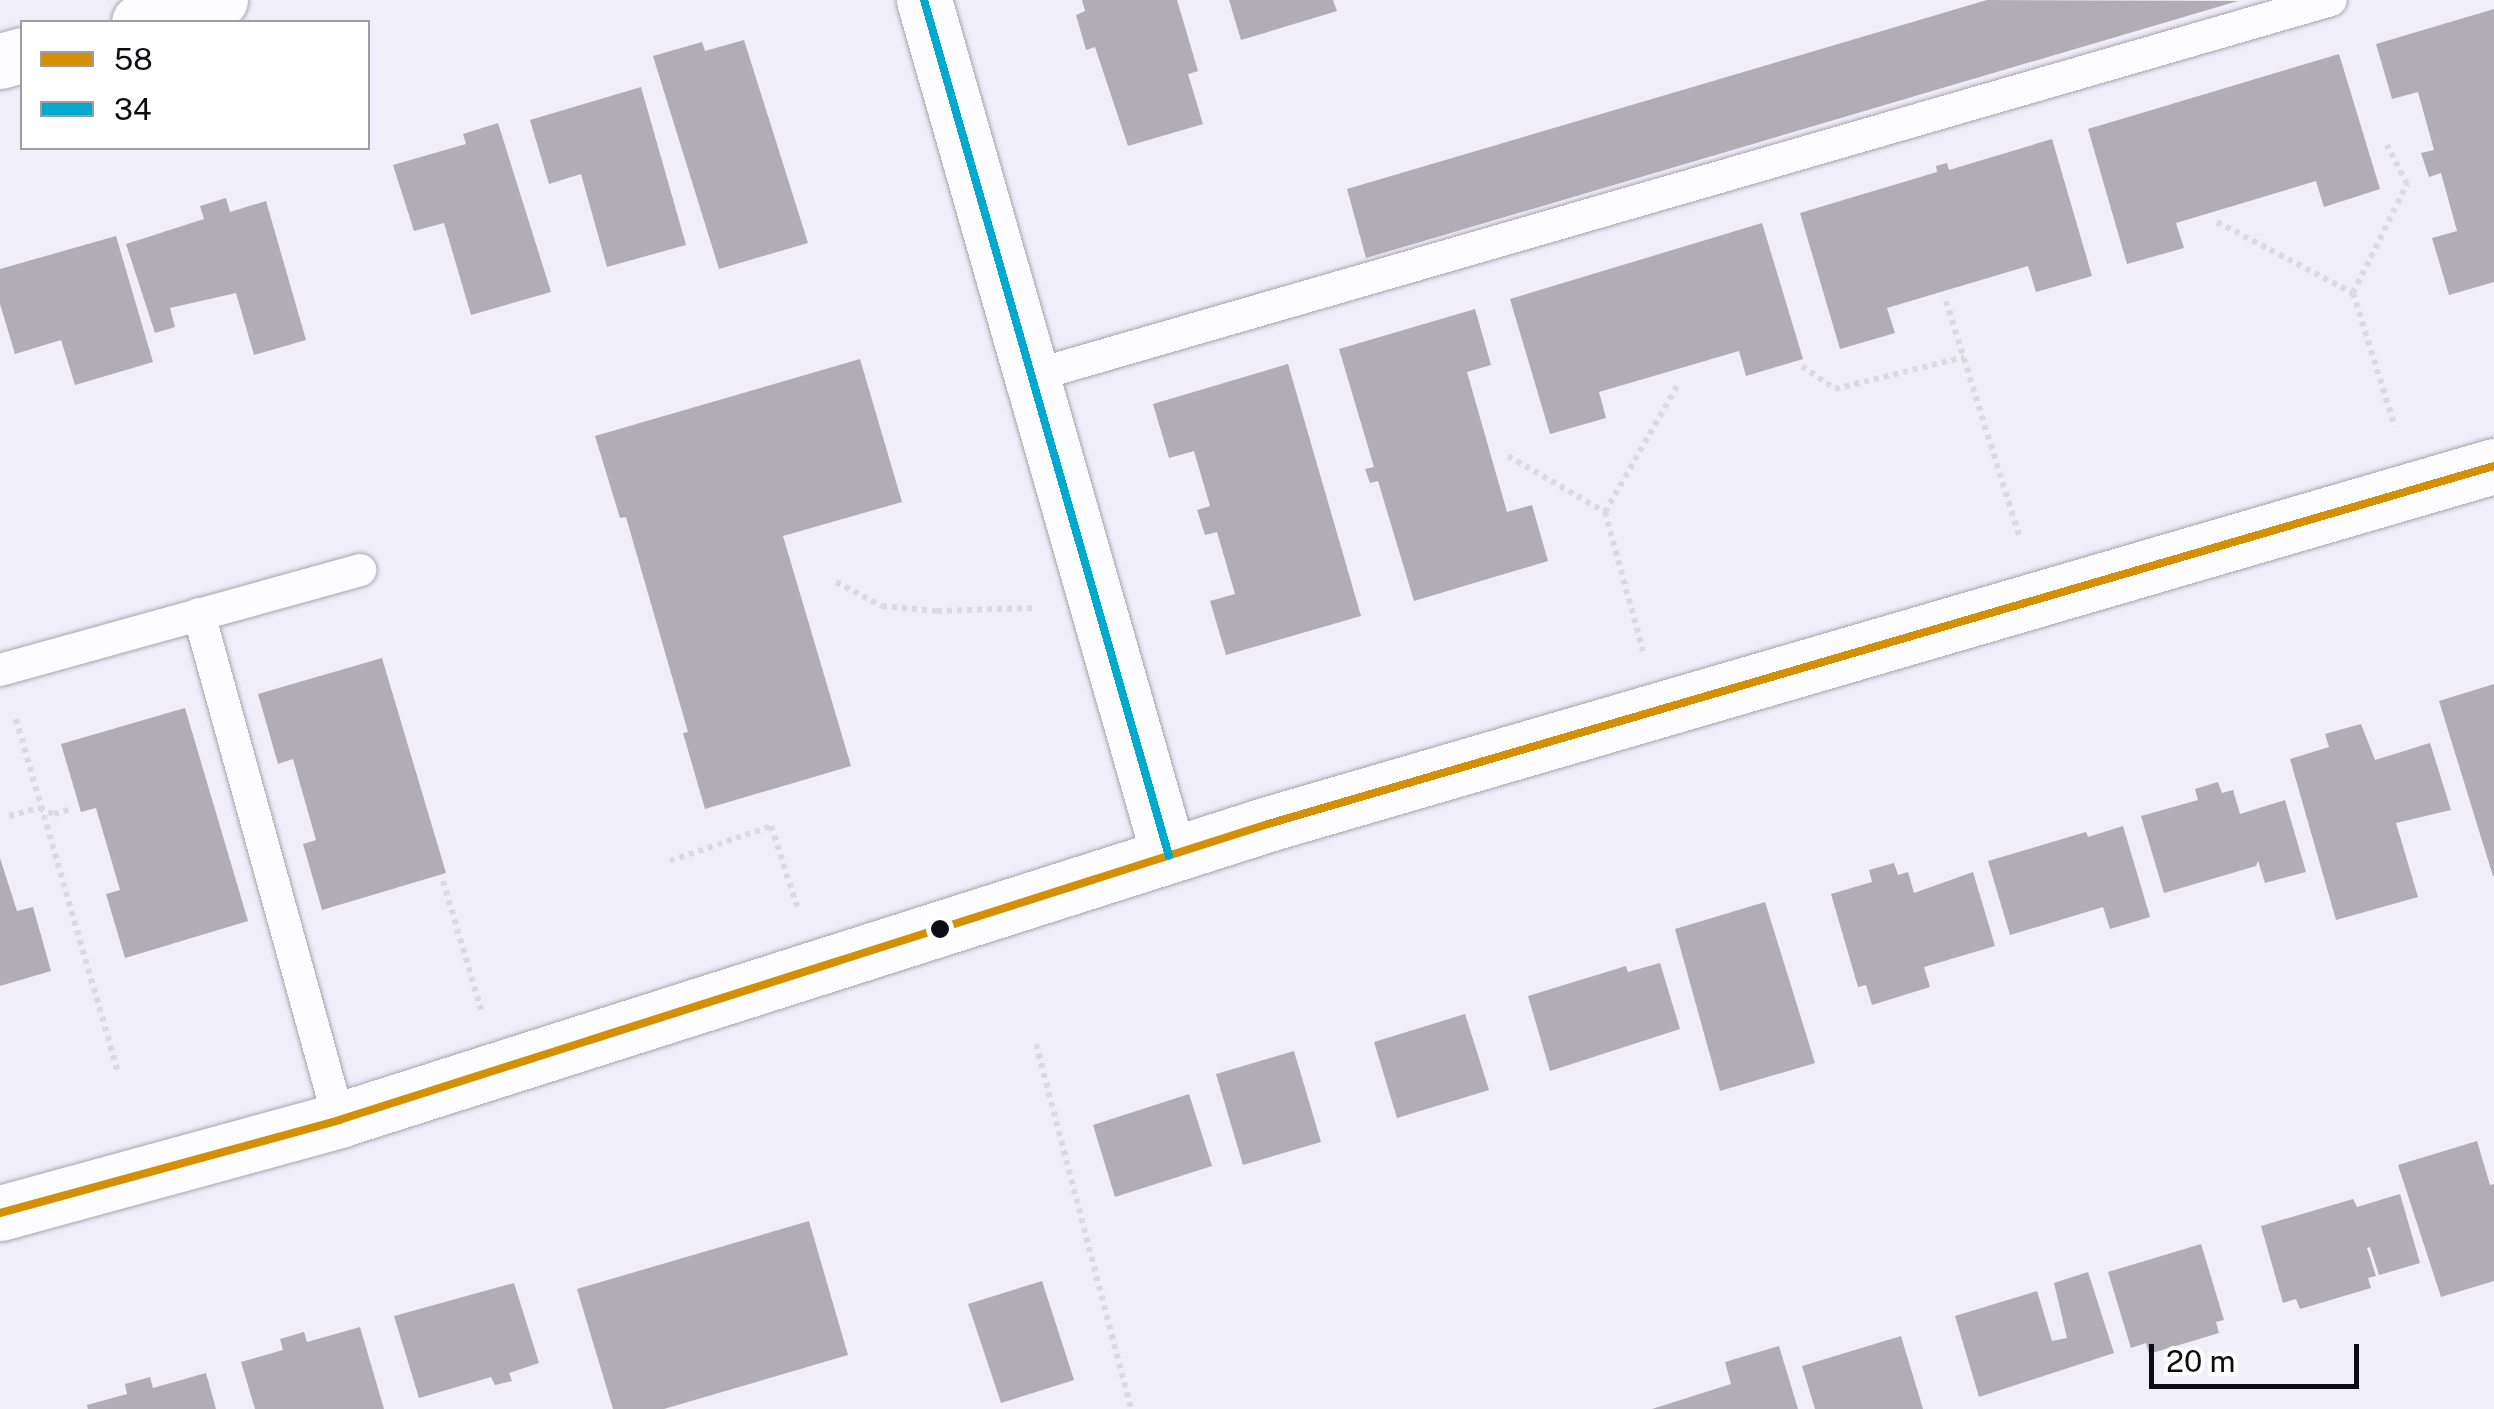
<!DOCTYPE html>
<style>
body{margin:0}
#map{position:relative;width:2494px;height:1409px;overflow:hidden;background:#f0eef9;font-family:"Public Sans",sans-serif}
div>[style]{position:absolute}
.building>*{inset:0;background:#b0adb5}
.path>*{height:6px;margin-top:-3px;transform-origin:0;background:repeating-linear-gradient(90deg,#dcdadf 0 5px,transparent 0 10px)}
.roads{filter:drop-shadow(0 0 2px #a7a5af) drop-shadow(0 0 2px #a7a5af)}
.lane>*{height:32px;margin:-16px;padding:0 16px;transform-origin:16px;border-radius:16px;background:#fdfcfe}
.street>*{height:55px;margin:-27.5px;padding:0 27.5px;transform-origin:27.5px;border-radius:27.5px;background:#fdfcfe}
.secondary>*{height:55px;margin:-27.5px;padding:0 27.5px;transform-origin:27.5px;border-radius:27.5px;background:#fdfcfe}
.bus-1>*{height:8px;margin:-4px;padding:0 4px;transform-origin:4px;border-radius:4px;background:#d48f03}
.bus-2>*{height:8px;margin:-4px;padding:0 4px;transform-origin:4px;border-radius:4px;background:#00a9ce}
.dots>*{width:28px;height:28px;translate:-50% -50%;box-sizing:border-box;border:5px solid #fff;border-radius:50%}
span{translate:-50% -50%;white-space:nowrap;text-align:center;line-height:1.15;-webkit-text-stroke:9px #fff;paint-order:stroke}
.legend{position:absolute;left:20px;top:20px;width:350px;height:130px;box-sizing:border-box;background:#fff;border:2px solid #9e9ea1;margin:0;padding:12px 18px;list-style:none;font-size:30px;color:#0d0c14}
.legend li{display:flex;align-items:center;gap:20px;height:50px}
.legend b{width:50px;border:2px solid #9e9ea1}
.scale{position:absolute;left:2149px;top:1344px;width:210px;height:45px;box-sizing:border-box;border:5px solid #0d0c14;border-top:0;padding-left:12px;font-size:30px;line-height:35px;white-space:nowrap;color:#0d0c14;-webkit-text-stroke:8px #fff;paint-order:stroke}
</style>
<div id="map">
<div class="building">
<div style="clip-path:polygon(1082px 0,1177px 0,1198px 71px,1188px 74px,1203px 124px,1128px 146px,1095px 47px,1086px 50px,1076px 15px,1085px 11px)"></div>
<div style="clip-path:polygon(1229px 0,1333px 0,1337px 11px,1241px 40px)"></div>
<div style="clip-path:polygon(1987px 0,2238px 1px,1366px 258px,1347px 189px)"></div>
<div style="clip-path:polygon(2494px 9px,2494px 282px,2449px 295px,2432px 238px,2457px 231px,2441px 173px,2429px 177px,2421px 153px,2434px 150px,2418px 92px,2392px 99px,2376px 44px)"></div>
<div style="clip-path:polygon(744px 40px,808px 243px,719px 269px,653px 56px,702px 42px,705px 51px)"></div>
<div style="clip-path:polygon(2339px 54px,2380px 189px,2324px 207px,2316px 181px,2176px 223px,2184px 248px,2127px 264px,2088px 129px)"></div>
<div style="clip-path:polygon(641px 87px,686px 245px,607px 267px,581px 174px,549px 184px,530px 120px)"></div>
<div style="clip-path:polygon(498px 123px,551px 292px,471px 315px,444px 223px,414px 231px,393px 165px,466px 144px,463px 134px)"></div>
<div style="clip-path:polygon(2052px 139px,2092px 276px,2036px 292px,2028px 266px,1887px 308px,1895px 333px,1840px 349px,1800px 213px,1937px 172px,1936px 166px,1947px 163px,1949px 170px)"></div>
<div style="clip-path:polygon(226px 198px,230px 212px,266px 201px,306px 340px,254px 355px,236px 293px,170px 308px,175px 327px,155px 333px,126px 244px,204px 219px,200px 206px)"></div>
<div style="clip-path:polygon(1762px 223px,1803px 359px,1746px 376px,1739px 351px,1599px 392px,1606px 418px,1550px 434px,1510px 299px)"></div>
<div style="clip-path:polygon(116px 236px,153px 362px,75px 385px,61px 340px,15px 354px,0 304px,0 269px)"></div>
<div style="clip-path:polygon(1475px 309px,1491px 365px,1467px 372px,1507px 512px,1532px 505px,1548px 561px,1414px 601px,1378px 481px,1370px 483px,1365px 469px,1374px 467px,1339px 349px)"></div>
<div style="clip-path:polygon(860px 359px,902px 502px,783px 536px,851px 766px,705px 809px,683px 733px,688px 732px,626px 517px,620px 518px,595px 436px)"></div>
<div style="clip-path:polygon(1288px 364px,1361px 616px,1226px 655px,1210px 601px,1235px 594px,1217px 532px,1205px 535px,1197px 510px,1210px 506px,1194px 451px,1169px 458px,1153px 404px)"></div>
<div style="clip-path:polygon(382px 658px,446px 873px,322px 910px,303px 844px,316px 840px,293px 759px,278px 764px,258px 694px)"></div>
<div style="clip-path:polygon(2494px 684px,2494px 876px,2493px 876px,2439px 701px)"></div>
<div style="clip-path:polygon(185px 708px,248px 921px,125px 958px,106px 894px,120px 890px,96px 808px,81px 812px,61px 744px)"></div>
<div style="clip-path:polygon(2361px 724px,2375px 760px,2430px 743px,2451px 810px,2396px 823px,2418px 897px,2336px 920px,2290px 759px,2329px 747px,2325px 734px)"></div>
<div style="clip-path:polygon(2218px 782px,2222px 793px,2233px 790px,2240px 814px,2285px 800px,2306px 872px,2265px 883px,2258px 861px,2256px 866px,2164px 893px,2141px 816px,2198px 800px,2195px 789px)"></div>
<div style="clip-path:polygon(2123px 826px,2150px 917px,2110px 929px,2103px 907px,2010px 935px,1988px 861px,2086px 832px,2088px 837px)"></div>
<div style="clip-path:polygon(0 858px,17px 911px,33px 907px,51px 971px,0 986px)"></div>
<div style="clip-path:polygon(1894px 863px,1898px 875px,1908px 872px,1914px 893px,1973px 872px,1995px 946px,1924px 967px,1930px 987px,1872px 1005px,1866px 985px,1858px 987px,1831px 894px,1872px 882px,1869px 870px)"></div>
<div style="clip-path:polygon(1765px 902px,1815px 1063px,1720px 1091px,1675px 929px)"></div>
<div style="clip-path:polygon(1660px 963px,1680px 1029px,1550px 1071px,1528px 996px,1626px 966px,1628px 972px)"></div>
<div style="clip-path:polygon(1465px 1014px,1489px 1090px,1397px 1118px,1374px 1042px)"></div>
<div style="clip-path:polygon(1294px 1051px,1321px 1142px,1243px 1165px,1216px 1074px)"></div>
<div style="clip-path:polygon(1189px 1094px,1212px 1166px,1115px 1197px,1093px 1125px)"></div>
<div style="clip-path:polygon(2477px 1141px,2490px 1185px,2494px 1184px,2494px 1281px,2441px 1297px,2398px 1165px)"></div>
<div style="clip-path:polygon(2400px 1194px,2420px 1263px,2379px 1275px,2370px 1247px,2367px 1248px,2376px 1276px,2368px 1278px,2371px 1288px,2300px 1309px,2296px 1299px,2283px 1303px,2261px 1226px,2353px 1199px,2357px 1207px)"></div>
<div style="clip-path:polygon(809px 1221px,848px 1355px,664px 1409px,613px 1409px,577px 1289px)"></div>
<div style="clip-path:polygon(2201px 1244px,2224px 1320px,2216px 1322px,2219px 1333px,2149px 1354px,2146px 1343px,2131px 1348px,2108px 1272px)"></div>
<div style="clip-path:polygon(2088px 1272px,2114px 1353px,1979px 1397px,1955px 1316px,2037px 1291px,2052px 1341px,2067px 1338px,2054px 1283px)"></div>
<div style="clip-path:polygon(1042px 1281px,1074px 1380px,1001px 1403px,968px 1304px)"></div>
<div style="clip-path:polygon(514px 1283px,539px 1363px,509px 1373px,512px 1381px,495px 1385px,491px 1377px,419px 1398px,394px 1316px)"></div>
<div style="clip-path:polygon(360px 1327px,384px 1409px,255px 1409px,241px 1362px,283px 1350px,280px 1339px,304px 1332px,307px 1342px)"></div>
<div style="clip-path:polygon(1901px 1336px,1923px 1409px,1815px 1409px,1802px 1366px)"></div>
<div style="clip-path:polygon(1779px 1346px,1798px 1409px,1652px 1409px,1731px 1384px,1725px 1362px)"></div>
<div style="clip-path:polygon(206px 1373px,216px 1409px,88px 1409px,87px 1405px,127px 1394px,125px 1384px,150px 1377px,153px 1388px)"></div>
</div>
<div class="path">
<div style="left:2217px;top:222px;width:153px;rotate:27.6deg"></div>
<div style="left:2353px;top:293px;width:140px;rotate:72.6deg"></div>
<div style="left:2353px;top:293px;width:122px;rotate:-63.6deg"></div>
<div style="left:2407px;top:184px;width:44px;rotate:-117.1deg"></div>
<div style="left:1946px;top:301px;width:249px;rotate:72.7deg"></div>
<div style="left:1802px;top:366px;width:40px;rotate:34.9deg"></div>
<div style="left:1835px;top:389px;width:133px;rotate:-13.9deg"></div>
<div style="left:1508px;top:456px;width:112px;rotate:30deg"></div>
<div style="left:1605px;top:512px;width:149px;rotate:-60.2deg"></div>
<div style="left:1605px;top:512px;width:144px;rotate:74.7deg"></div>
<div style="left:836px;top:582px;width:52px;rotate:27.6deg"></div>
<div style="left:882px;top:606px;width:55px;rotate:5.2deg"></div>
<div style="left:937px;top:611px;width:96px;rotate:-1.8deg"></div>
<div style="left:16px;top:719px;width:365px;rotate:73.9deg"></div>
<div style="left:9px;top:816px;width:31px;rotate:-15deg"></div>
<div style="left:39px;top:808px;width:16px;rotate:22deg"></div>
<div style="left:54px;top:814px;width:19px;rotate:-16deg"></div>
<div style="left:670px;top:861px;width:107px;rotate:-19.1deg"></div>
<div style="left:771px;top:826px;width:87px;rotate:72deg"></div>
<div style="left:443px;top:881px;width:134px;rotate:73.5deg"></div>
<div style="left:1036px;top:1044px;width:377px;rotate:75.4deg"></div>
</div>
<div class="roads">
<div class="lane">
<div style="left:1032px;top:376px;width:1352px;rotate:-16.14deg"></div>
<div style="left:199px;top:614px;width:525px;rotate:74.53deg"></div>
<div style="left:0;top:670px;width:374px;rotate:-15.5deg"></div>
</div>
<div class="street">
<div style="left:924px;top:0;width:890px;rotate:74.03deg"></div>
<div style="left:139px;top:22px;width:84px;rotate:-15.2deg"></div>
<div style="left:0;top:61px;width:23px;rotate:-15deg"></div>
</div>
<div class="secondary">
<div style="left:0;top:1213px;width:352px;rotate:-15.3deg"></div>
<div style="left:339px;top:1120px;width:975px;rotate:-17.67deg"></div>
<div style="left:1268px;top:824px;width:1277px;rotate:-16.28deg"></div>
</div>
</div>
<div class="bus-1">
<div style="left:0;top:1213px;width:352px;rotate:-15.3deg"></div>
<div style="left:339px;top:1120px;width:975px;rotate:-17.67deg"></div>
<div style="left:1268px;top:824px;width:1277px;rotate:-16.28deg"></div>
</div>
<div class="bus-2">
<div style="left:924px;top:0;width:890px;rotate:74.03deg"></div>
</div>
<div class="dots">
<div style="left:940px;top:929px;background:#0d0c14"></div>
</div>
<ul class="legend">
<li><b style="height:12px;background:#d48f03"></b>58</li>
<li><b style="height:12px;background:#00a9ce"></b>34</li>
</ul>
<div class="scale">20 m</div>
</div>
